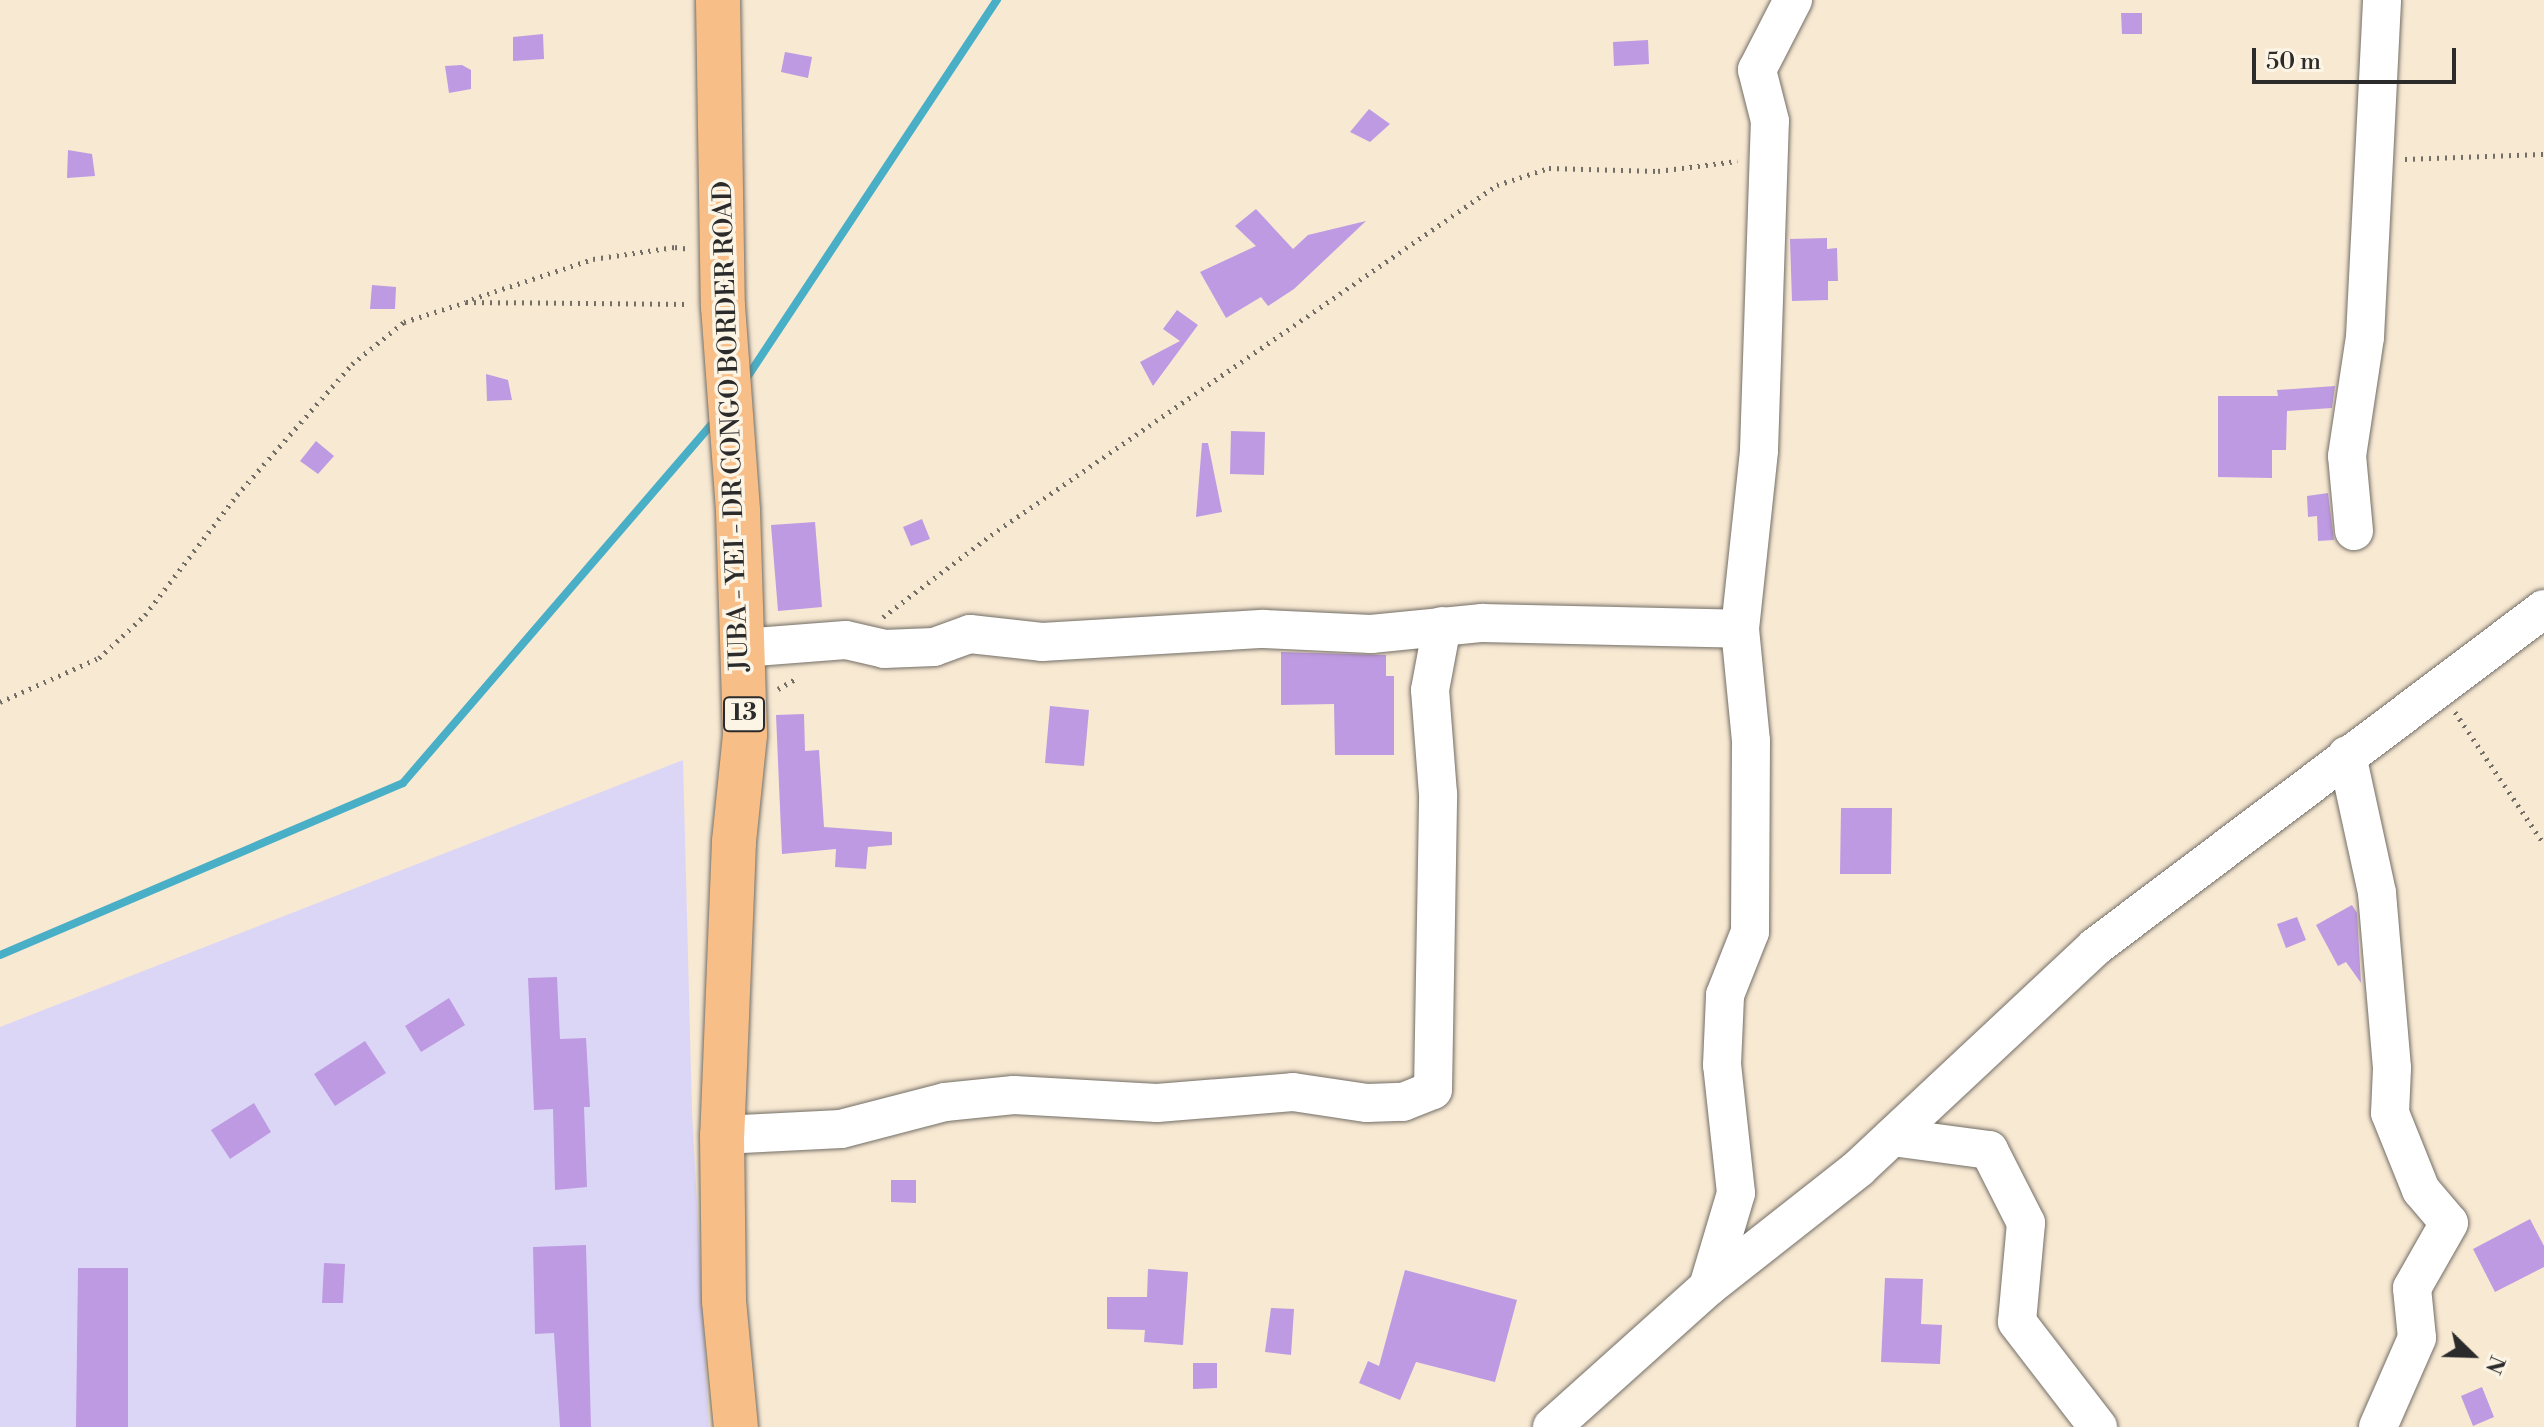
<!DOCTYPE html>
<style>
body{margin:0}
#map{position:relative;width:2544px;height:1427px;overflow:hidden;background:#f8e9d3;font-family:"Libre Bodoni",serif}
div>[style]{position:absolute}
.built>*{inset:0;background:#dcd6f6}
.stream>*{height:8px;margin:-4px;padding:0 4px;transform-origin:4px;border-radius:4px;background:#48afc7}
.building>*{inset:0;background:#be9ae2}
.path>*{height:5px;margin-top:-2.5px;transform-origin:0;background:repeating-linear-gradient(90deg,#736e66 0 2px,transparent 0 8px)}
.roads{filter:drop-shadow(0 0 2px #736e66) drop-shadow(0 0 2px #736e66)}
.minor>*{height:38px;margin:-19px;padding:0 19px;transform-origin:19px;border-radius:19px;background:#fff}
.major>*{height:44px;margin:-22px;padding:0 22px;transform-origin:22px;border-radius:22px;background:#f7be87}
span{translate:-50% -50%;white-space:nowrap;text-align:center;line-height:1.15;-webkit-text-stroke:7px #fcf5e5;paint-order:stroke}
.shield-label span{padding:2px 6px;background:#fcf5e5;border:2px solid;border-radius:6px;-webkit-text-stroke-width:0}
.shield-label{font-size:24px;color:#2b2b2b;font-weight:700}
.street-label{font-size:26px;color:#2b2b2b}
.north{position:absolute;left:2432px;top:1315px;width:80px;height:80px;-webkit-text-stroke:6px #fcf5e5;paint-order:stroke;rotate:113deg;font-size:22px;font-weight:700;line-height:32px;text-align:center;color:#2b2b2b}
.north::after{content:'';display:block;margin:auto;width:28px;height:36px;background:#2b2b2b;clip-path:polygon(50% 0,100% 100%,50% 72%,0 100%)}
.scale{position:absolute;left:2252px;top:48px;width:204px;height:36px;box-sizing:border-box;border:4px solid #2b2b2b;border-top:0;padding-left:10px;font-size:24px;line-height:28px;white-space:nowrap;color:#2b2b2b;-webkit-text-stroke:6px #fcf5e5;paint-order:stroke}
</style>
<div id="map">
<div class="built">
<div style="clip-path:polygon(683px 760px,692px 1111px,709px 1427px,0 1427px,0 1027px)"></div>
</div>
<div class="stream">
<div style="left:746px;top:379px;width:455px;rotate:-56.5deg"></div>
<div style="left:0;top:955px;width:438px;rotate:-23.1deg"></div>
<div style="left:403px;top:783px;width:480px;rotate:-49.3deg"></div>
</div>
<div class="building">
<div style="clip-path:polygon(2121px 13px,2142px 13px,2142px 34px,2122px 34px)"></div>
<div style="clip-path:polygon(543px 34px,544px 59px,513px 61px,513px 37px)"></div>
<div style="clip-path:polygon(1648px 40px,1649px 64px,1614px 66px,1613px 42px)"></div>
<div style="clip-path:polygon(785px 52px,812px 57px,808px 78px,781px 72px)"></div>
<div style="clip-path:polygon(462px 65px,471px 70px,471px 89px,449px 93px,445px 66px)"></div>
<div style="clip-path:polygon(1369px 109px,1390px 124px,1370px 142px,1350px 132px)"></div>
<div style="clip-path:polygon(68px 150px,92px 154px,95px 176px,67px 178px)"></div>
<div style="clip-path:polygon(1256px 209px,1293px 249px,1308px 235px,1366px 221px,1294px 289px,1268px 306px,1261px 297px,1226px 318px,1200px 272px,1256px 246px,1235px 226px)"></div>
<div style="clip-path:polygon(1827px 238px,1827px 249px,1837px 248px,1838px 281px,1828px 281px,1828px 300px,1792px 301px,1790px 239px)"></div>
<div style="clip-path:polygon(372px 285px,396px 287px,395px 309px,370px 309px)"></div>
<div style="clip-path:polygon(1177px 310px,1198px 325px,1153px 386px,1140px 362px,1180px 341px,1163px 329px)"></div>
<div style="clip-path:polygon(486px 374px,508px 380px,512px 400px,487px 401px)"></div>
<div style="clip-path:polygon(2335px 386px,2332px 408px,2287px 411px,2286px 450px,2272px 450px,2272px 478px,2218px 477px,2218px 396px,2278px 396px,2277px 390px)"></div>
<div style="clip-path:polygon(1231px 431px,1265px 432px,1264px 475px,1230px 474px)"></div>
<div style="clip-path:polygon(316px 441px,334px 456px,318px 474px,300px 461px)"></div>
<div style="clip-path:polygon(1202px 443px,1208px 443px,1222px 512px,1196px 517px)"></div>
<div style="clip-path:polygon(2328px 493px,2334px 540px,2318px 541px,2317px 516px,2308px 517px,2307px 496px)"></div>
<div style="clip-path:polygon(922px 519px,930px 539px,911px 546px,903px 527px)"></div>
<div style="clip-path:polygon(815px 522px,822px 607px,778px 611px,771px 525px)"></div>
<div style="clip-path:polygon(1281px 652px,1386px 655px,1386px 676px,1394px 676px,1394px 755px,1335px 755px,1334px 704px,1281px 705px)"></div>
<div style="clip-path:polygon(1050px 706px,1089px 710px,1084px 766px,1045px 763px)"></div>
<div style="clip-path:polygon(804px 714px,805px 751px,819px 750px,824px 827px,892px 832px,892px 845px,868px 847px,866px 869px,835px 867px,836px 849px,782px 854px,776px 715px)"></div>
<div style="clip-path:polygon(1841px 808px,1892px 808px,1891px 874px,1840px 874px)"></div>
<div style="clip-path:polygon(2352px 905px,2357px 913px,2361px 983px,2346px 962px,2338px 966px,2316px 925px)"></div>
<div style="clip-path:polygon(2297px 917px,2306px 940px,2286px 948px,2277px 924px)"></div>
<div style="clip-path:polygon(557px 977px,560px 1039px,586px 1038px,590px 1107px,584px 1107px,587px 1187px,555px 1190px,553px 1109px,534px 1110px,528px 978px)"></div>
<div style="clip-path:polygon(449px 998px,465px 1025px,421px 1052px,405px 1026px)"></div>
<div style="clip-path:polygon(365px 1041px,386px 1073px,335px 1106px,314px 1074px)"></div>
<div style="clip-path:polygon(254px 1103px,271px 1132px,230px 1159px,211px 1130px)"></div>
<div style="clip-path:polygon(891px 1180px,916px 1180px,916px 1203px,891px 1202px)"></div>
<div style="clip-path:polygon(2530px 1219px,2544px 1246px,2544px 1267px,2495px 1292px,2473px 1249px)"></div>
<div style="clip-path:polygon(586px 1245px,591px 1427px,560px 1427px,554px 1333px,535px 1334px,533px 1247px)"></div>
<div style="clip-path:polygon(324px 1263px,345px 1264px,343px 1303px,322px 1303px)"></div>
<div style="clip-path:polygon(78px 1268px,128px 1268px,128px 1427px,76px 1427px)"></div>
<div style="clip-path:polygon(1148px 1269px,1188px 1272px,1183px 1345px,1144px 1342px,1145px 1330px,1107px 1329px,1107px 1297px,1147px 1297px)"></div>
<div style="clip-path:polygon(1405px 1270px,1517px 1300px,1495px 1382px,1416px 1362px,1400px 1400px,1359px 1383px,1368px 1361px,1379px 1366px)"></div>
<div style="clip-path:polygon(1885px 1278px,1923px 1279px,1921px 1324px,1942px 1325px,1940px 1364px,1881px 1362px)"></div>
<div style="clip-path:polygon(1271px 1308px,1294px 1309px,1291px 1355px,1265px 1352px)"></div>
<div style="clip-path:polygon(1193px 1363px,1217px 1363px,1217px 1388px,1193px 1389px)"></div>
<div style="clip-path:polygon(2482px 1387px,2494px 1417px,2473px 1426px,2461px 1396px)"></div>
</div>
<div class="path">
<div style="left:2405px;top:159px;width:139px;rotate:-2.1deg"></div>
<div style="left:472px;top:299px;width:127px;rotate:-18.3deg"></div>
<div style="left:593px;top:259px;width:83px;rotate:-8.3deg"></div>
<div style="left:675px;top:247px;width:15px;rotate:8deg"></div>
<div style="left:883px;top:617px;width:136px;rotate:-37.2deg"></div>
<div style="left:991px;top:535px;width:615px;rotate:-34.67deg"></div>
<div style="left:1497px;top:185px;width:55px;rotate:-18.1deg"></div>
<div style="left:1549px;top:168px;width:109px;rotate:1.6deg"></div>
<div style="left:1658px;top:171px;width:80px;rotate:-7.2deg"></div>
<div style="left:778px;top:689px;width:22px;rotate:-30deg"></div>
<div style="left:0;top:702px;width:108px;rotate:-24deg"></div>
<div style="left:99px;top:658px;width:63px;rotate:-43.1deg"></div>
<div style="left:145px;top:615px;width:151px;rotate:-52.5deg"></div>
<div style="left:237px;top:495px;width:174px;rotate:-48.7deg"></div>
<div style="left:352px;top:364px;width:67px;rotate:-38.9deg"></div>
<div style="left:404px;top:322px;width:65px;rotate:-17.9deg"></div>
<div style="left:466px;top:302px;width:224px;rotate:0.5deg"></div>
<div style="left:2455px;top:712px;width:159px;rotate:56deg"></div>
</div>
<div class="roads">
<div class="minor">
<div style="left:2354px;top:531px;width:75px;rotate:-95.3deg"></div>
<div style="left:2347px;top:456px;width:120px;rotate:-81.4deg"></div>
<div style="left:2365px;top:337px;width:337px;rotate:-87.1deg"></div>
<div style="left:742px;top:648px;width:104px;rotate:-4.4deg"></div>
<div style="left:846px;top:640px;width:39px;rotate:13deg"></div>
<div style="left:884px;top:649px;width:50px;rotate:-2.3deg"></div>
<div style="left:934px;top:647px;width:38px;rotate:-20deg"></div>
<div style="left:970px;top:634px;width:72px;rotate:6.3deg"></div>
<div style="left:1042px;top:642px;width:222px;rotate:-3.4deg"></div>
<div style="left:1264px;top:629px;width:107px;rotate:2.7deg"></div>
<div style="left:1371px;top:634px;width:112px;rotate:-5.7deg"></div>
<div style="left:1482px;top:623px;width:258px;rotate:1.3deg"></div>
<div style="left:2347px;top:755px;width:141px;rotate:77.7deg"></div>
<div style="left:2377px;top:893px;width:176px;rotate:85.1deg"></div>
<div style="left:2392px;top:1068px;width:45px;rotate:92.5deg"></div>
<div style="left:2390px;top:1113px;width:83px;rotate:68.1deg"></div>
<div style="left:2421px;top:1190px;width:43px;rotate:49.7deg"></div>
<div style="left:2449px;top:1223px;width:75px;rotate:119.6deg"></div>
<div style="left:2412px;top:1288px;width:50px;rotate:84.3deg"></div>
<div style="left:2417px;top:1338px;width:97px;rotate:113.7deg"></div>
<div style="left:722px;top:1135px;width:119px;rotate:-2.9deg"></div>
<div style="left:841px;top:1129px;width:107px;rotate:-14.6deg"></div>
<div style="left:945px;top:1102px;width:69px;rotate:-5.8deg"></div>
<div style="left:1014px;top:1095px;width:143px;rotate:3.2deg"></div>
<div style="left:1157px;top:1103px;width:136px;rotate:-4.6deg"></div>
<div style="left:1293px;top:1092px;width:75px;rotate:8.5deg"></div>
<div style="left:1367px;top:1103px;width:36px;rotate:-2deg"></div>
<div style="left:1403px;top:1102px;width:32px;rotate:-22deg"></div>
<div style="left:1433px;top:1090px;width:296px;rotate:-89deg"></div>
<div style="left:1438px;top:794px;width:104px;rotate:-94.4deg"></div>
<div style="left:1430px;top:690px;width:65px;rotate:-79.4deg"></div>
<div style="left:1892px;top:1137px;width:98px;rotate:7.6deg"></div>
<div style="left:1989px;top:1150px;width:82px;rotate:63.1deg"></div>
<div style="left:2026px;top:1223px;width:99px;rotate:95.2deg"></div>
<div style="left:2017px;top:1322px;width:133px;rotate:52.4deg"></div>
<div style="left:1708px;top:1287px;width:98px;rotate:-73.4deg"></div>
<div style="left:1736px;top:1193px;width:129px;rotate:-96.2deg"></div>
<div style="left:1722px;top:1065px;width:70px;rotate:-87.5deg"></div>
<div style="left:1725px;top:995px;width:68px;rotate:-68.4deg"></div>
<div style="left:1750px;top:932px;width:191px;rotate:-89.7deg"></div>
<div style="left:1751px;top:741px;width:113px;rotate:-95.6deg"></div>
<div style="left:1740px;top:629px;width:180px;rotate:-83.9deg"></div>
<div style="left:1759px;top:450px;width:329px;rotate:-88.1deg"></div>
<div style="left:1770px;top:121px;width:53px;rotate:-104.3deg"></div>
<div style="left:1757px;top:70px;width:79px;rotate:-62.8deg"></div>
<div style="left:1552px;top:1427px;width:210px;rotate:-41.9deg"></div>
<div style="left:1708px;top:1287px;width:192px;rotate:-38.2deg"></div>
<div style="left:1859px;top:1168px;width:323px;rotate:-43.1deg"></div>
<div style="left:2095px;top:947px;width:562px;rotate:-36.97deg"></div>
</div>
<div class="major">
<div style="left:718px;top:0;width:306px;rotate:89.1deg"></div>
<div style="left:723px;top:306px;width:206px;rotate:85.8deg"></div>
<div style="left:738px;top:511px;width:224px;rotate:88.2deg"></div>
<div style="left:745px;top:735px;width:108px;rotate:95.9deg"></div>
<div style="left:734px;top:842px;width:293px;rotate:92.3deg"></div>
<div style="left:722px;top:1135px;width:166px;rotate:89.3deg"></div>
<div style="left:724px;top:1301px;width:127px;rotate:84.6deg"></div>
</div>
</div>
<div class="shield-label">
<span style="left:744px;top:714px">13</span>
</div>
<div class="street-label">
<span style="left:732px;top:426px;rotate:-92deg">JUBA - YEI - DR CONGO BORDER ROAD</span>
</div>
<div class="north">N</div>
<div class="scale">50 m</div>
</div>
